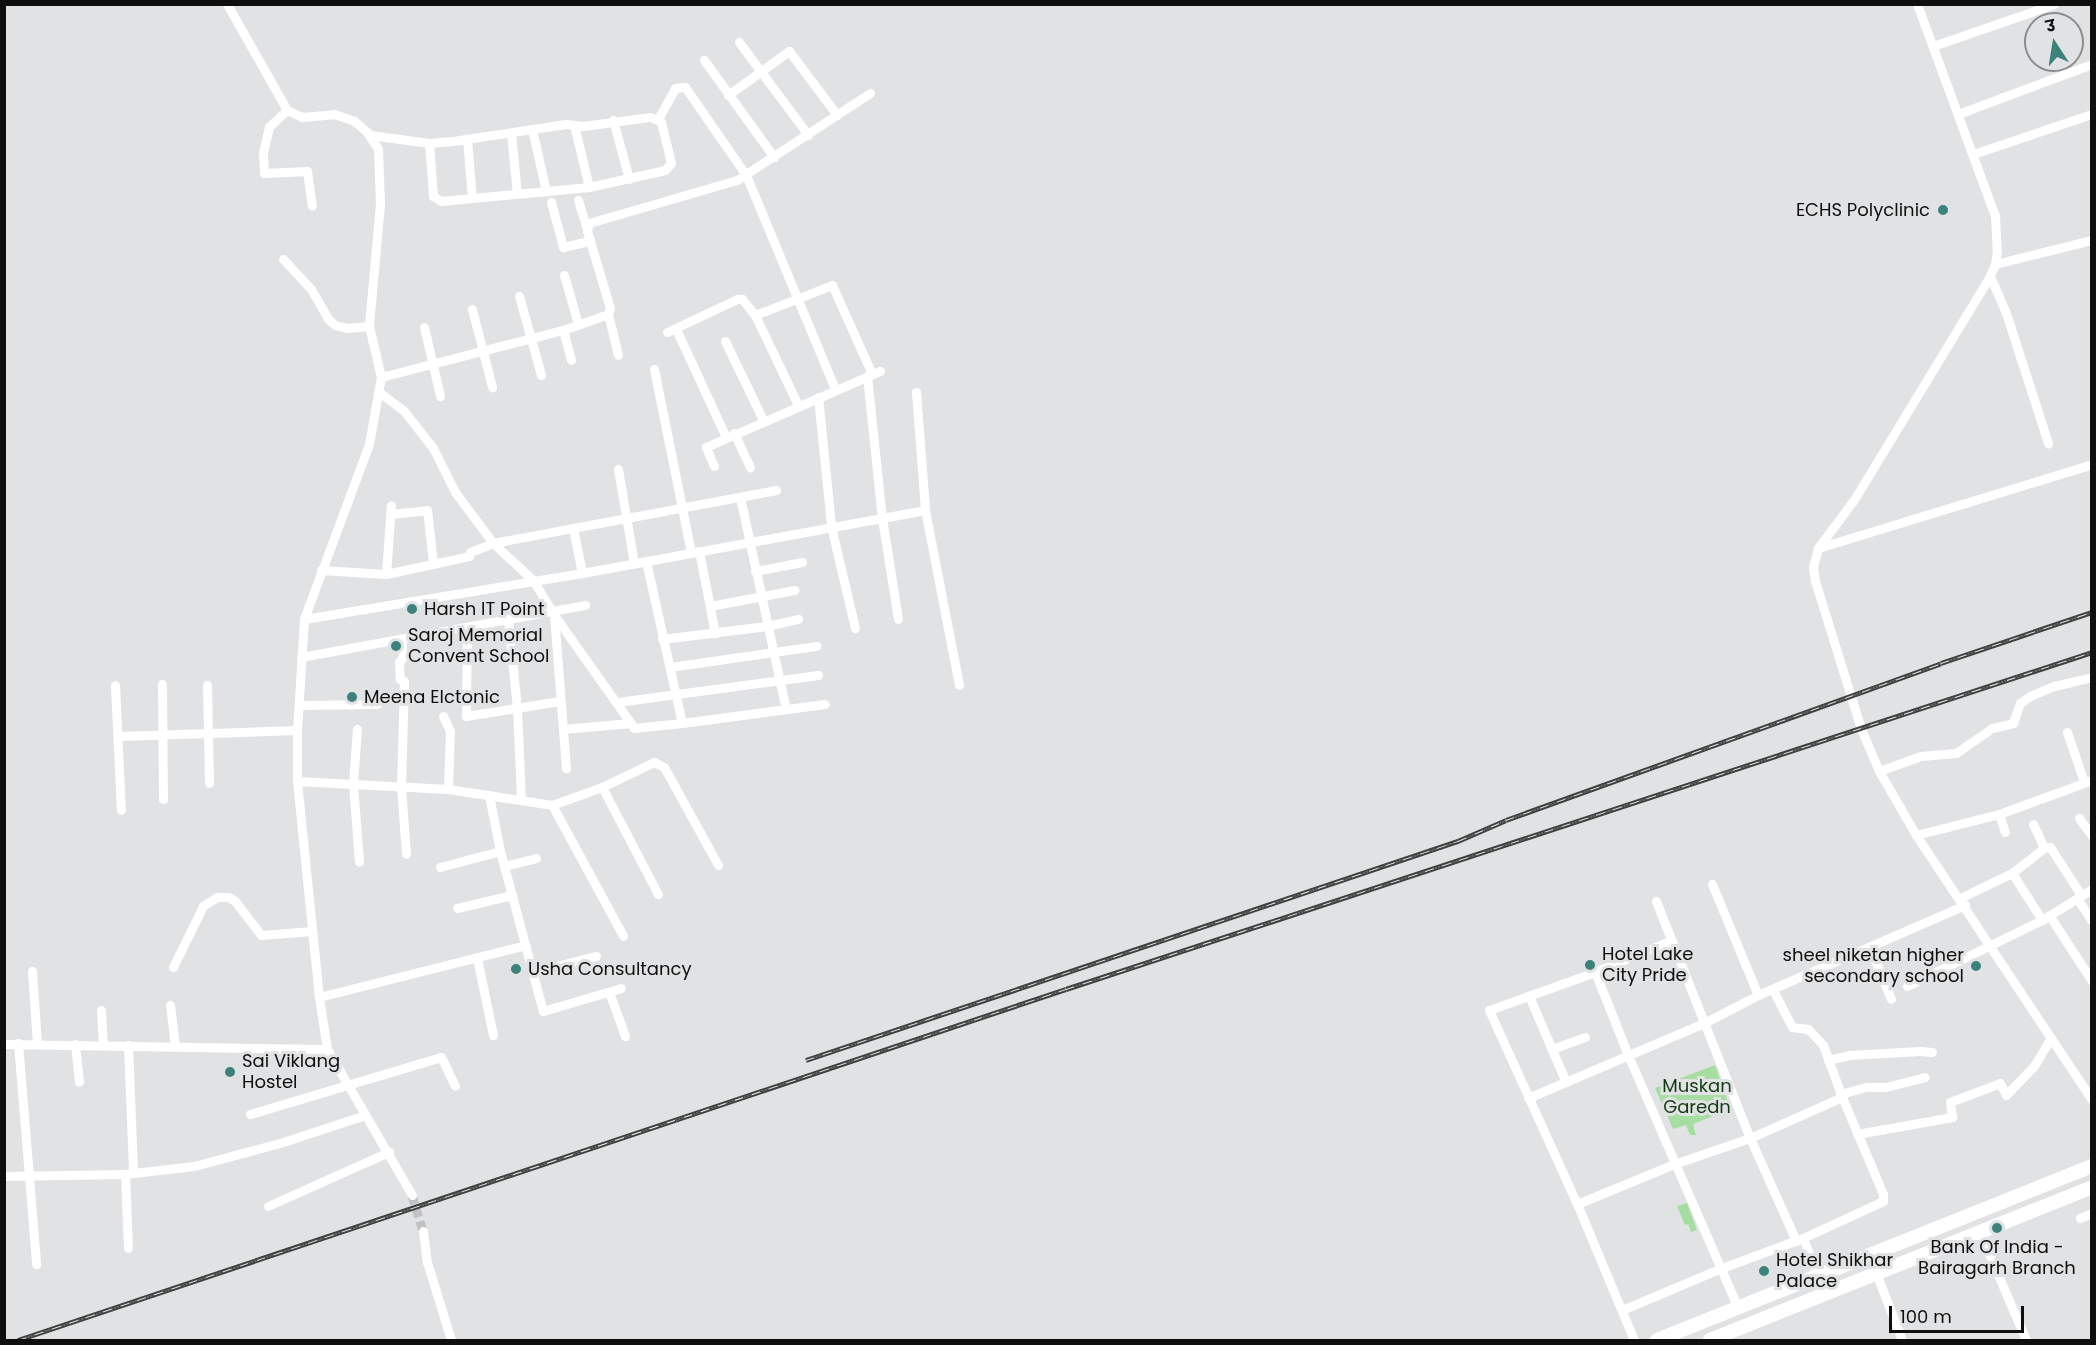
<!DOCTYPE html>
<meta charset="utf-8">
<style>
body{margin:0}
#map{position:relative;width:2096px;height:1345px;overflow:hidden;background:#e1e2e4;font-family:Poppins,"Noto Sans Devanagari",sans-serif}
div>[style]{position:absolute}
.green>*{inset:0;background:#a5dea0}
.street-tunnel>*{height:9px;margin-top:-4.5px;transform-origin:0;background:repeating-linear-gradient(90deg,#c2c2c4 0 9px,transparent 0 13.5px)}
.street>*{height:9px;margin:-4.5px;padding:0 4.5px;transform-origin:4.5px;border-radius:4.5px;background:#fff}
.primary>*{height:14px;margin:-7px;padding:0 7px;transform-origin:7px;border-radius:7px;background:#fff}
.rail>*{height:5px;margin-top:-2.5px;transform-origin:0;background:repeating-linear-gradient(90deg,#e1e2e4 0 9px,#3e3f3f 0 18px);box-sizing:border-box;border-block:2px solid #3e3f3f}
.dots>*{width:16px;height:16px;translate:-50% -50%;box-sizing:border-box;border:3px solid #e1e2e4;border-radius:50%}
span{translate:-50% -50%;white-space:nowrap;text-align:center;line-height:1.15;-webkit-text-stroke:6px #e1e2e4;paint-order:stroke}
.poi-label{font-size:18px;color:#0f0f0f}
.right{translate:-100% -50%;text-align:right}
.left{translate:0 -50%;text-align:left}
.park-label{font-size:18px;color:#123c10}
.frame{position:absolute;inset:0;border:6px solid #0f0f0f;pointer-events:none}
.north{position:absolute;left:2024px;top:12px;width:60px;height:60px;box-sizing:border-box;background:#e1e2e4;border:2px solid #8d8e8f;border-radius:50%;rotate:348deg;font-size:16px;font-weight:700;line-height:24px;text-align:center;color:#0f0f0f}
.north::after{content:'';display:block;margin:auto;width:21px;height:27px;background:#3b827d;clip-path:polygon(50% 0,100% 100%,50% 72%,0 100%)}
.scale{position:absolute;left:1889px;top:1306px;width:135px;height:27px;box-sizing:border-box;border:3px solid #0f0f0f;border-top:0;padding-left:8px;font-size:18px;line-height:21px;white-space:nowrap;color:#0f0f0f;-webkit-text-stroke:4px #e1e2e4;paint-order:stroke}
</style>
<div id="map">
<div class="green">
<div style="clip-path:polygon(1715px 1065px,1728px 1102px,1716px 1115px,1693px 1124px,1696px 1135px,1690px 1135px,1686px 1125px,1673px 1129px,1655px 1088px)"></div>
<div style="clip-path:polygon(1687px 1203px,1697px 1230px,1691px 1232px,1688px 1224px,1685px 1225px,1677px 1206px)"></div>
</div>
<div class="street-tunnel">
<div style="left:412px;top:1195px;width:38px;rotate:73deg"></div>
</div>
<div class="street">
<div style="left:227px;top:4px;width:122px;rotate:60.5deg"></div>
<div style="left:287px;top:110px;width:17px;rotate:25deg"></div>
<div style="left:302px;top:117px;width:32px;rotate:-5deg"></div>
<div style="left:334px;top:114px;width:21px;rotate:19deg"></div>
<div style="left:354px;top:121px;width:17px;rotate:40deg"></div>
<div style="left:367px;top:132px;width:20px;rotate:57deg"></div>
<div style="left:378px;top:149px;width:55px;rotate:87.9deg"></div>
<div style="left:380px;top:204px;width:122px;rotate:95.2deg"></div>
<div style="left:369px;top:326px;width:52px;rotate:76.8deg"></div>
<div style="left:381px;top:377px;width:68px;rotate:100.2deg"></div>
<div style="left:369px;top:444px;width:187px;rotate:110.4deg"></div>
<div style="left:304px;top:619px;width:111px;rotate:93.6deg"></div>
<div style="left:297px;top:730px;width:51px;rotate:90deg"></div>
<div style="left:297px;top:781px;width:217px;rotate:84.2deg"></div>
<div style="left:319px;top:997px;width:53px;rotate:81.3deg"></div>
<div style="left:327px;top:1049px;width:169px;rotate:59.8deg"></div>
<div style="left:1917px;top:4px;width:226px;rotate:69.8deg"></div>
<div style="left:1995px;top:216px;width:35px;rotate:87deg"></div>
<div style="left:1997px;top:251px;width:13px;rotate:99deg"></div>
<div style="left:1995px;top:264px;width:13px;rotate:113deg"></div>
<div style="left:1990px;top:276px;width:263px;rotate:121.3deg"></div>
<div style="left:1853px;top:501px;width:59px;rotate:126.7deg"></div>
<div style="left:1818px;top:548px;width:20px;rotate:105deg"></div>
<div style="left:1813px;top:567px;width:14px;rotate:82deg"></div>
<div style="left:1815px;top:581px;width:155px;rotate:72.7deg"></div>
<div style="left:1861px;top:729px;width:46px;rotate:66.8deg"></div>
<div style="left:1879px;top:771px;width:74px;rotate:60deg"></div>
<div style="left:1916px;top:835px;width:318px;rotate:56.4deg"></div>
<div style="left:739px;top:42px;width:116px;rotate:53.4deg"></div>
<div style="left:1933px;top:46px;width:128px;rotate:-19.1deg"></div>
<div style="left:704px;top:60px;width:120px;rotate:54.2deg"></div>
<div style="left:728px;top:95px;width:75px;rotate:-35.8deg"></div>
<div style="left:789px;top:51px;width:80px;rotate:53.1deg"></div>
<div style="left:287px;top:110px;width:25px;rotate:137deg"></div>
<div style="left:269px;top:127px;width:26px;rotate:103deg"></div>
<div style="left:263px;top:152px;width:21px;rotate:87deg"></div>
<div style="left:264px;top:173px;width:43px;rotate:-2.7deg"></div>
<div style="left:307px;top:171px;width:35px;rotate:82deg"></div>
<div style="left:1958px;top:114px;width:143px;rotate:-20.5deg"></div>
<div style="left:658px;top:119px;width:35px;rotate:-61deg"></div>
<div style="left:675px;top:88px;width:10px;rotate:-6deg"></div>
<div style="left:685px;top:87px;width:107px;rotate:55.3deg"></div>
<div style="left:746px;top:175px;width:232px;rotate:67.4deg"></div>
<div style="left:613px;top:120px;width:61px;rotate:74.8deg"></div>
<div style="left:574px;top:125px;width:64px;rotate:76.4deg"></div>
<div style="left:532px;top:129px;width:64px;rotate:77.3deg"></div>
<div style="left:511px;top:133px;width:61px;rotate:84.4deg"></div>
<div style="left:370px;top:135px;width:60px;rotate:7.7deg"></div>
<div style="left:429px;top:143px;width:24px;rotate:-5deg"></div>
<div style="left:453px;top:141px;width:114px;rotate:-8.6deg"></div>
<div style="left:566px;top:124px;width:17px;rotate:7deg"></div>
<div style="left:583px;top:126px;width:68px;rotate:-7.7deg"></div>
<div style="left:650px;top:117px;width:12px;rotate:24deg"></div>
<div style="left:661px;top:122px;width:42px;rotate:76.3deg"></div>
<div style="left:671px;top:163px;width:9px;rotate:131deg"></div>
<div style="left:665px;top:170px;width:78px;rotate:167.4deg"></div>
<div style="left:589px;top:187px;width:149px;rotate:174.6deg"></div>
<div style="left:441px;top:201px;width:9px;rotate:-148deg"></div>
<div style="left:433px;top:196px;width:53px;rotate:-94.3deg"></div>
<div style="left:467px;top:139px;width:59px;rotate:85.2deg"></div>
<div style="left:1973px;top:154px;width:126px;rotate:-18.6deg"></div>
<div style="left:578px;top:200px;width:28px;rotate:73deg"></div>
<div style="left:551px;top:202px;width:47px;rotate:75.1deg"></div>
<div style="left:563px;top:247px;width:28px;rotate:-13deg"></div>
<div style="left:283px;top:259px;width:41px;rotate:47deg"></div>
<div style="left:311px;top:289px;width:34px;rotate:60deg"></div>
<div style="left:328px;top:319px;width:9px;rotate:41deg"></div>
<div style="left:335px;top:325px;width:12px;rotate:14deg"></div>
<div style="left:347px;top:328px;width:22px;rotate:-5deg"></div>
<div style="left:1995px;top:264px;width:100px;rotate:-13.9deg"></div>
<div style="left:564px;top:275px;width:51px;rotate:74.1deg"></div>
<div style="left:1990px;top:276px;width:40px;rotate:66.6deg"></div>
<div style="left:2006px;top:313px;width:137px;rotate:72.1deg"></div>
<div style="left:519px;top:296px;width:82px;rotate:74.4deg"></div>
<div style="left:472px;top:309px;width:81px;rotate:75.6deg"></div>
<div style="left:608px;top:314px;width:42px;rotate:76.3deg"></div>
<div style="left:755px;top:315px;width:83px;rotate:-21.3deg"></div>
<div style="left:832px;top:285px;width:98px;rotate:65.8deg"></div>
<div style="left:424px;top:327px;width:71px;rotate:76.9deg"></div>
<div style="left:676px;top:329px;width:119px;rotate:65.2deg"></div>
<div style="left:563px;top:330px;width:31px;rotate:75deg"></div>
<div style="left:667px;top:332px;width:77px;rotate:-25.2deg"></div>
<div style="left:737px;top:299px;width:5px"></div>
<div style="left:742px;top:299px;width:21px;rotate:51deg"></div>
<div style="left:755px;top:315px;width:100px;rotate:64.5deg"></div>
<div style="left:725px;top:341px;width:88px;rotate:64.3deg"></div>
<div style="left:654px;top:369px;width:188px;rotate:78.6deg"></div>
<div style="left:867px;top:376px;width:143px;rotate:84deg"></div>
<div style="left:882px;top:518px;width:102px;rotate:81deg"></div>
<div style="left:381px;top:377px;width:188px;rotate:-14.5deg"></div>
<div style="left:563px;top:330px;width:48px;rotate:-19.6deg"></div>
<div style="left:608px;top:314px;width:6px;rotate:-72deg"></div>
<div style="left:610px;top:308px;width:80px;rotate:-106.6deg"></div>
<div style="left:587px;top:231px;width:8px;rotate:-76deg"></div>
<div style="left:589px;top:223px;width:154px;rotate:-16.2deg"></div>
<div style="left:737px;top:180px;width:159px;rotate:-33.2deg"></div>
<div style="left:379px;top:392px;width:31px;rotate:37deg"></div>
<div style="left:404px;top:411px;width:47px;rotate:51.9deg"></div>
<div style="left:433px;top:448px;width:49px;rotate:63.4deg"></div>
<div style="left:455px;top:492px;width:64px;rotate:53.3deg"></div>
<div style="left:493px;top:543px;width:54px;rotate:42.8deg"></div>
<div style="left:533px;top:580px;width:37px;rotate:59deg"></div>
<div style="left:552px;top:612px;width:142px;rotate:54.7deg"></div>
<div style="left:634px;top:728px;width:48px;rotate:-5.9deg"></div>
<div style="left:916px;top:392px;width:118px;rotate:85.6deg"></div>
<div style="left:925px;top:510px;width:178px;rotate:79deg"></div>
<div style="left:818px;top:397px;width:130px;rotate:84.2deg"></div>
<div style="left:831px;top:526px;width:105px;rotate:76.8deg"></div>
<div style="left:734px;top:433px;width:38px;rotate:65deg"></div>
<div style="left:714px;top:466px;width:21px;rotate:-113deg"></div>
<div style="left:706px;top:447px;width:190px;rotate:-23.6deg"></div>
<div style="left:618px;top:469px;width:96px;rotate:80.4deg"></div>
<div style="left:740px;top:497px;width:217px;rotate:77.8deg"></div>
<div style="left:391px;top:514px;width:36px;rotate:-6deg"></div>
<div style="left:427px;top:510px;width:53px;rotate:83.5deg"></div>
<div style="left:573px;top:528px;width:46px;rotate:78.7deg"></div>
<div style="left:1818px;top:548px;width:287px;rotate:-17deg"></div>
<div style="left:699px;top:551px;width:84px;rotate:79deg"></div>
<div style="left:646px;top:561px;width:166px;rotate:77.5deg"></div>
<div style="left:682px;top:723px;width:144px;rotate:-7.6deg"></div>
<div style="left:321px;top:570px;width:65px;rotate:3.5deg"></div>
<div style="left:386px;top:574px;width:85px;rotate:-12.2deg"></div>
<div style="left:469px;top:556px;width:4px;rotate:-76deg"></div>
<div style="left:470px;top:552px;width:25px;rotate:-21deg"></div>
<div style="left:493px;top:543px;width:288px;rotate:-10.6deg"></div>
<div style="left:755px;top:571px;width:48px;rotate:-10.8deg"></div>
<div style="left:386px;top:574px;width:69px;rotate:-85.9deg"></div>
<div style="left:710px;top:606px;width:86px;rotate:-10.7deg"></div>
<div style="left:554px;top:615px;width:154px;rotate:85.5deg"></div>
<div style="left:304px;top:619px;width:282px;rotate:-9.4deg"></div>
<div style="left:582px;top:573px;width:349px;rotate:-10.4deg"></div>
<div style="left:508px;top:620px;width:88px;rotate:84.2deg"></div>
<div style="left:517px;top:708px;width:90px;rotate:87.5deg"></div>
<div style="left:467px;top:628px;width:88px;rotate:90.7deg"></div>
<div style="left:466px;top:716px;width:95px;rotate:-9.1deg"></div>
<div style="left:662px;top:639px;width:106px;rotate:-7.1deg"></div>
<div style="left:767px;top:626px;width:32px;rotate:-13deg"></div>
<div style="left:401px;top:640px;width:17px;rotate:83deg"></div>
<div style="left:403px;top:657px;width:6px;rotate:129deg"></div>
<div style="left:399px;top:662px;width:17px;rotate:87deg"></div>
<div style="left:400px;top:679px;width:4px;rotate:27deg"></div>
<div style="left:404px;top:681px;width:106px;rotate:91.6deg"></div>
<div style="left:401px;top:787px;width:67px;rotate:85.7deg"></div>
<div style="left:301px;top:657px;width:289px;rotate:-10.4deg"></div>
<div style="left:670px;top:667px;width:148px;rotate:-8.2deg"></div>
<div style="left:162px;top:684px;width:115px;rotate:89.5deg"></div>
<div style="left:115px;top:685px;width:125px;rotate:87.3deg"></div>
<div style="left:207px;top:685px;width:98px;rotate:88.8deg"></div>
<div style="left:618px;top:702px;width:202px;rotate:-7.7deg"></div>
<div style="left:299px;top:705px;width:78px;rotate:-0.7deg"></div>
<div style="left:443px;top:716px;width:17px;rotate:65deg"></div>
<div style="left:450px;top:731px;width:58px;rotate:92deg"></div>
<div style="left:357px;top:729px;width:55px;rotate:94.2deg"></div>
<div style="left:353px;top:784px;width:78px;rotate:85.6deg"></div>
<div style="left:563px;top:729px;width:68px;rotate:-5deg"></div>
<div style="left:2067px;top:732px;width:53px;rotate:71.2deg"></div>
<div style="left:119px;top:736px;width:178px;rotate:-1.9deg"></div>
<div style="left:1879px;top:771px;width:45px;rotate:-19.7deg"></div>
<div style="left:1921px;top:756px;width:35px;rotate:-5deg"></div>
<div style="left:1956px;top:753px;width:44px;rotate:-34.8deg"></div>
<div style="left:1992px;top:728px;width:22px;rotate:-13deg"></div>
<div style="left:2013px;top:723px;width:21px;rotate:-71deg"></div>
<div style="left:2020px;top:703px;width:12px;rotate:-35deg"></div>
<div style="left:2030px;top:696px;width:26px;rotate:-23deg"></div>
<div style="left:2054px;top:686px;width:39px;rotate:-13deg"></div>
<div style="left:297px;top:781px;width:151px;rotate:3deg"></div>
<div style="left:448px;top:789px;width:105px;rotate:8.7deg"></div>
<div style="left:552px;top:805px;width:53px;rotate:-19.8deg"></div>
<div style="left:602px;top:787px;width:58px;rotate:-25.7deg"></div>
<div style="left:654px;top:762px;width:11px;rotate:27deg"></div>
<div style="left:664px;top:767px;width:112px;rotate:61.1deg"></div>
<div style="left:602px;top:787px;width:121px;rotate:62.4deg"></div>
<div style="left:489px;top:795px;width:57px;rotate:78.9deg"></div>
<div style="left:500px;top:851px;width:166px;rotate:75deg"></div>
<div style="left:543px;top:1011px;width:81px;rotate:-16.4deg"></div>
<div style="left:552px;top:805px;width:149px;rotate:61.5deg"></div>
<div style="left:1999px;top:814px;width:19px;rotate:72deg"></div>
<div style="left:2079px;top:818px;width:22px;rotate:54deg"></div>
<div style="left:2033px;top:824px;width:26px;rotate:65deg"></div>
<div style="left:1916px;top:835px;width:86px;rotate:-14.2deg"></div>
<div style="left:1999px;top:814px;width:99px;rotate:-20.1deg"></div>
<div style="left:504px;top:866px;width:33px;rotate:-14deg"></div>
<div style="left:440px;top:867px;width:62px;rotate:-14.9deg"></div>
<div style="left:2012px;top:873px;width:56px;rotate:57.4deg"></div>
<div style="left:1712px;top:884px;width:120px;rotate:67.5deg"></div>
<div style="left:1960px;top:898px;width:58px;rotate:-25.7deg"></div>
<div style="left:2012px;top:873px;width:41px;rotate:-38deg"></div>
<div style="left:2044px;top:848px;width:6px;rotate:-9deg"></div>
<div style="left:2050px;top:847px;width:57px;rotate:57.1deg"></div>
<div style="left:2077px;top:898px;width:27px;rotate:57deg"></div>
<div style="left:1656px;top:901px;width:255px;rotate:68.4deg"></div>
<div style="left:1750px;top:1138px;width:113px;rotate:65.9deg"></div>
<div style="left:457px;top:908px;width:57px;rotate:-13.3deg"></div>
<div style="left:2049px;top:915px;width:79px;rotate:56.9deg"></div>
<div style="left:1870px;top:948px;width:55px;rotate:67.6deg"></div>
<div style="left:477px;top:958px;width:79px;rotate:78.3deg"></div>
<div style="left:173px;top:967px;width:68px;rotate:-63.8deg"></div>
<div style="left:203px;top:906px;width:17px;rotate:-33deg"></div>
<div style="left:217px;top:897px;width:11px"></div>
<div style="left:228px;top:897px;width:8px;rotate:30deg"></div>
<div style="left:235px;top:901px;width:43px;rotate:52.6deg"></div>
<div style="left:261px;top:935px;width:51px;rotate:-4.5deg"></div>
<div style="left:32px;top:971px;width:73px;rotate:86.1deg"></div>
<div style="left:533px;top:972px;width:65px;rotate:-14.3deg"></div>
<div style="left:1595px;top:972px;width:89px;rotate:68.3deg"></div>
<div style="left:1628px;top:1055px;width:276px;rotate:66.5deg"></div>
<div style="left:1907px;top:986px;width:150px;rotate:-26.1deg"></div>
<div style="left:2042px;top:920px;width:59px;rotate:-31.8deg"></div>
<div style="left:609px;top:992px;width:47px;rotate:70deg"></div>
<div style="left:1529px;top:996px;width:91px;rotate:66.8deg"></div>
<div style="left:319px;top:997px;width:213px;rotate:-14.1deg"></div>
<div style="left:170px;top:1005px;width:41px;rotate:83deg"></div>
<div style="left:101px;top:1010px;width:35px;rotate:87deg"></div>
<div style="left:18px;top:1043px;width:222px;rotate:85.3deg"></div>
<div style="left:4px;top:1044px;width:323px;rotate:0.9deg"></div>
<div style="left:75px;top:1044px;width:38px;rotate:84deg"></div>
<div style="left:128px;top:1045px;width:126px;rotate:87.7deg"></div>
<div style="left:1552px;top:1049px;width:35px;rotate:-20deg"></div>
<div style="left:1828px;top:1060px;width:22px;rotate:-13deg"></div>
<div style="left:1849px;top:1055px;width:71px;rotate:-3.2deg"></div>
<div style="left:1920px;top:1051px;width:12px;rotate:5deg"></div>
<div style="left:1840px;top:1094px;width:28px;rotate:-15deg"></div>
<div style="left:1867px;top:1087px;width:19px"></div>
<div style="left:1886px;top:1087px;width:40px;rotate:-14.4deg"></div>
<div style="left:1528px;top:1098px;width:194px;rotate:-23.1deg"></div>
<div style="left:1706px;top:1022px;width:59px;rotate:-27.4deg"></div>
<div style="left:1758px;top:995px;width:226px;rotate:-23.5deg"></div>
<div style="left:250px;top:1114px;width:199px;rotate:-16.6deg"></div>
<div style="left:441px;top:1057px;width:32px;rotate:64deg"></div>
<div style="left:1857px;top:1134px;width:97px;rotate:-10.1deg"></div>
<div style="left:1952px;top:1117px;width:15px;rotate:-98deg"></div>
<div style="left:1950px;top:1102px;width:53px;rotate:-20.8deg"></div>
<div style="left:2000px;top:1083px;width:13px;rotate:63deg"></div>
<div style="left:2006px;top:1095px;width:40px;rotate:-46deg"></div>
<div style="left:2034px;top:1066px;width:33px;rotate:-59deg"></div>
<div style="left:125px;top:1174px;width:74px;rotate:87.7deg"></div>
<div style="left:4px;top:1176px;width:121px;rotate:-0.9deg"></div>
<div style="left:125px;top:1174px;width:69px;rotate:-6.6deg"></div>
<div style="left:194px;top:1166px;width:89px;rotate:-15deg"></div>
<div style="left:280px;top:1143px;width:89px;rotate:-18.2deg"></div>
<div style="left:1577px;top:1204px;width:105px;rotate:-22.4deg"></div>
<div style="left:1674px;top:1164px;width:80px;rotate:-18.9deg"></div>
<div style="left:1750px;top:1138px;width:101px;rotate:-24deg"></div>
<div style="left:268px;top:1206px;width:133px;rotate:-24.1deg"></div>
<div style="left:2080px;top:1218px;width:13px;rotate:-23deg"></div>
<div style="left:423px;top:1231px;width:31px;rotate:83deg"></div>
<div style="left:427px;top:1262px;width:82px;rotate:72.9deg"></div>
<div style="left:1980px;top:1233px;width:116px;rotate:66.7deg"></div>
<div style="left:1803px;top:1238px;width:40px;rotate:69deg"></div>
<div style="left:1876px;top:1273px;width:72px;rotate:68.8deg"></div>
<div style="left:1622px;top:1310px;width:105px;rotate:-22.9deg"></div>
<div style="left:1719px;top:1269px;width:90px;rotate:-20.3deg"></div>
<div style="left:1803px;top:1238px;width:88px;rotate:-24.8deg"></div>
<div style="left:1883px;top:1201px;width:7px;rotate:-90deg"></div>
<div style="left:1883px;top:1194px;width:105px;rotate:-112.9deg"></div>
<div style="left:1842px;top:1097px;width:55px;rotate:-110.1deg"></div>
<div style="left:1823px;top:1045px;width:22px;rotate:-133deg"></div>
<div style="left:1808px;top:1029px;width:16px;rotate:-173deg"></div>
<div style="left:1792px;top:1027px;width:42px;rotate:-117.2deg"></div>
<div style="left:1634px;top:1340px;width:147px;rotate:-112.7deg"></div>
<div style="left:1577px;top:1204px;width:213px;rotate:-114.4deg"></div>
<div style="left:1489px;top:1010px;width:113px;rotate:-19.7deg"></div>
<div style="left:1595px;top:972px;width:83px;rotate:-22.6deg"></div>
</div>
<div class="primary">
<div style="left:1657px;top:1340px;width:469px;rotate:-21.8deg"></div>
<div style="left:1710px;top:1340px;width:412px;rotate:-21.8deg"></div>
</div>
<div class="rail">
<div style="left:806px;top:1060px;width:688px;rotate:-18.57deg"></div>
<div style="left:1458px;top:841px;width:52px;rotate:-23.6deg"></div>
<div style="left:1506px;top:820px;width:462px;rotate:-19.8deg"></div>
<div style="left:1941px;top:663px;width:159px;rotate:-18.7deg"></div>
<div style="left:18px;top:1340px;width:1105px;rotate:-18.52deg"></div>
<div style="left:1066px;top:989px;width:1080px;rotate:-18.18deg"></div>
</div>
<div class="dots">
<div style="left:1943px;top:210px;background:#3b827d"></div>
<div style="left:412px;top:609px;background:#3b827d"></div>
<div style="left:396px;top:646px;background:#3b827d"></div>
<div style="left:352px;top:697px;background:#3b827d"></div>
<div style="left:1590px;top:965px;background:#3b827d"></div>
<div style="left:1976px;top:966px;background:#3b827d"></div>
<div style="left:516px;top:969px;background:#3b827d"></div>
<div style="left:230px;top:1072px;background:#3b827d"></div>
<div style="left:1997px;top:1228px;background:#3b827d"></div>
<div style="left:1764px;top:1271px;background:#3b827d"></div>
</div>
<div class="poi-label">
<span class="right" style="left:1930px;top:210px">ECHS Polyclinic</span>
<span class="left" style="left:424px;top:609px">Harsh IT Point</span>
<span class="left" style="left:408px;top:646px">Saroj Memorial<br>Convent School</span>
<span class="left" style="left:364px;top:697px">Meena Elctonic</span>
<span class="left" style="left:1602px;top:965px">Hotel Lake<br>City Pride</span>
<span class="right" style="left:1964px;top:966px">sheel niketan higher<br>secondary school</span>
<span class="left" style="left:528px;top:969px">Usha Consultancy</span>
<span class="left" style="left:242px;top:1072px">Sai Viklang<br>Hostel</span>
<span style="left:1997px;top:1258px">Bank Of India -<br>Bairagarh Branch</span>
<span class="left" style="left:1776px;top:1271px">Hotel Shikhar<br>Palace</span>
</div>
<div class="park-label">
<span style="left:1697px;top:1097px">Muskan<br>Garedn</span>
</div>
<div class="frame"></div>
<div class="north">उ</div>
<div class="scale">100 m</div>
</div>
